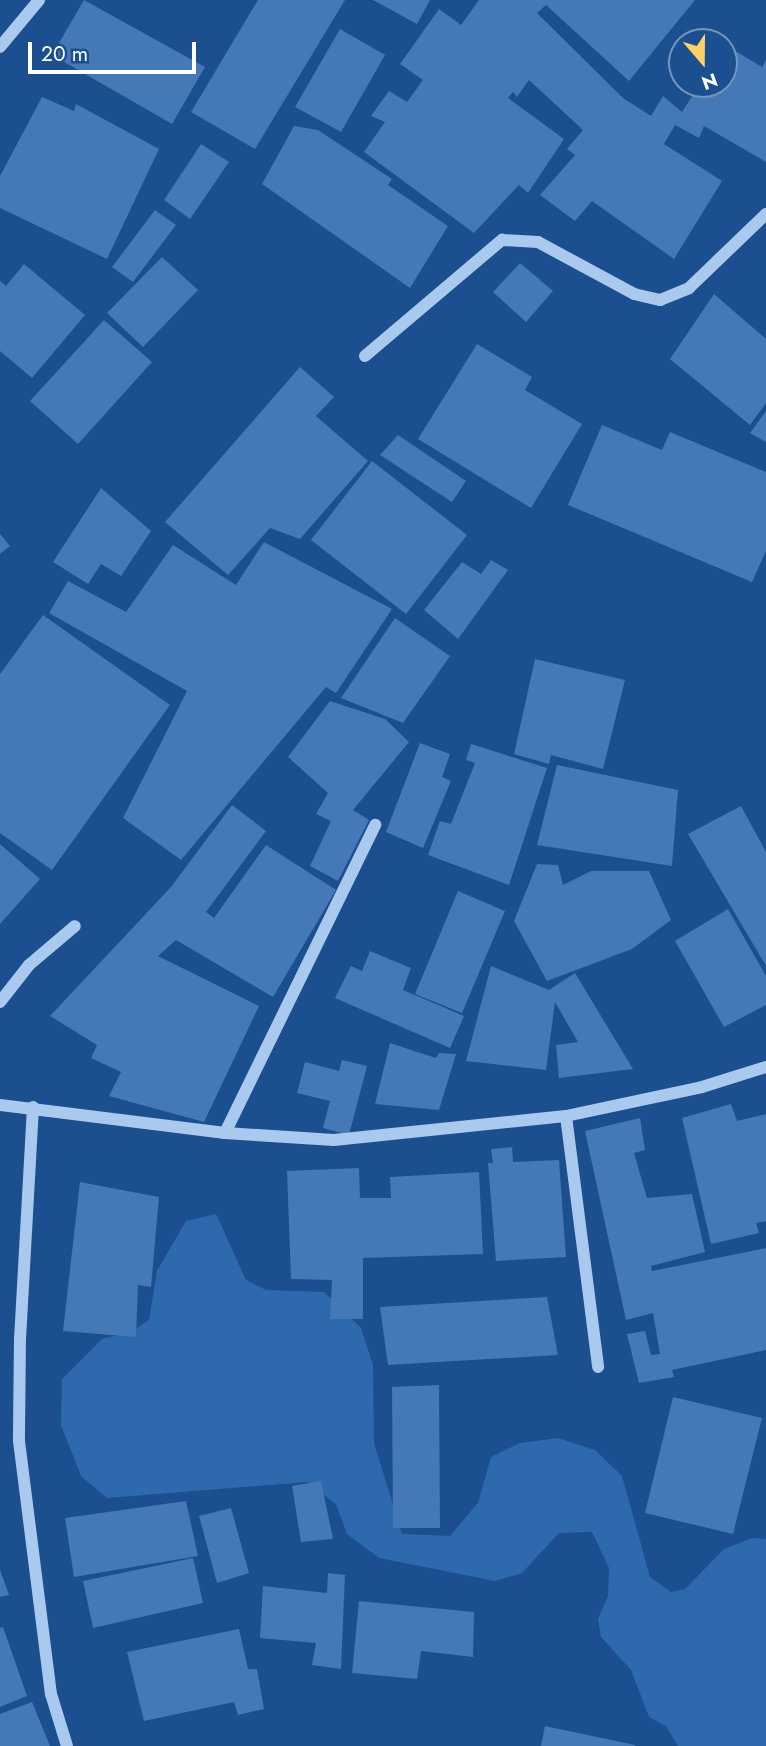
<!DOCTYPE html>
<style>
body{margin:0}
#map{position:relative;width:766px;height:1746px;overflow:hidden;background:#1b4f8f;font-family:Jost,sans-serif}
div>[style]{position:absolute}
.green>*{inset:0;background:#2e69ad}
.building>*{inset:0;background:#4478b7}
.minor>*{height:12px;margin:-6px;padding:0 6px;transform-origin:6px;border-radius:6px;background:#a9c9ee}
span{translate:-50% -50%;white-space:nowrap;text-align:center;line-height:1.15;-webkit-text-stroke:7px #1b4f8f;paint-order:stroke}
.north{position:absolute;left:668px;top:28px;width:70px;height:70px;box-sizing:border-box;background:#1b4f8f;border:2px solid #7695bc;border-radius:50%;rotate:160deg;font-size:19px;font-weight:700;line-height:28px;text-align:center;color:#fff}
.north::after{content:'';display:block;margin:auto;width:24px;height:32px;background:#ffd166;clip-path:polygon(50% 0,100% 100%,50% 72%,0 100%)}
.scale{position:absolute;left:28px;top:42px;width:168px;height:32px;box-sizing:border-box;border:4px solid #fff;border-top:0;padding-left:9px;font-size:21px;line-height:24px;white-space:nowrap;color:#fff;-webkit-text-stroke:5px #1b4f8f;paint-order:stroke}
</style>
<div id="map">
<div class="green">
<div style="clip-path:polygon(216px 1214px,246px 1280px,266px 1290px,324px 1292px,361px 1328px,373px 1365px,374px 1443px,402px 1534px,450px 1536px,478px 1503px,491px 1457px,520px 1443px,558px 1438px,595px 1450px,622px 1476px,650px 1577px,671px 1592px,685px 1589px,724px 1549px,752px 1538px,766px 1539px,766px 1746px,678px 1746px,666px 1726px,649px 1717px,631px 1670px,601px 1637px,598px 1619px,608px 1596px,609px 1568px,592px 1532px,559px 1533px,522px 1573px,495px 1581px,379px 1558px,347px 1534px,336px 1504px,307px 1482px,107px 1498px,81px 1476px,61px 1425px,62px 1379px,102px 1339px,133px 1331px,149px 1320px,157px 1271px,186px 1221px)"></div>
</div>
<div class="building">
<div style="clip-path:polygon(84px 0,205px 67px,172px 124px,52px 55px)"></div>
<div style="clip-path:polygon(258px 0,345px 0,255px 149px,191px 112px)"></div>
<div style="clip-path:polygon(373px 0,430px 0,417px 24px)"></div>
<div style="clip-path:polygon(479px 0,695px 0,629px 81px,546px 5px,537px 13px,623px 98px,651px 116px,663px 96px,682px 112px,700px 84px,724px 84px,724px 44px,762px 67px,766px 60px,766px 162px,704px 126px,699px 138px,675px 125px,664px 144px,722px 181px,674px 259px,592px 201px,575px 221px,540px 195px,575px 155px,567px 149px,583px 130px,529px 80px,517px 97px,513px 92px,508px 98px,564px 139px,528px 193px,519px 185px,474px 233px,364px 152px,385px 122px,371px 116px,389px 91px,407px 102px,423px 80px,400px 64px,439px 9px,461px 25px)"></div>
<div style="clip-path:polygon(340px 29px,385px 55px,341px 132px,295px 107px)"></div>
<div style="clip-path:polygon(703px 31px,721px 42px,697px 42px)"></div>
<div style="clip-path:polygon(42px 97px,74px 111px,76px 104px,159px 149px,107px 259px,0 208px,0 176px)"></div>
<div style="clip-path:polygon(294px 126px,318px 130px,392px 179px,388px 185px,448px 226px,410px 288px,262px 184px)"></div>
<div style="clip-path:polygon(201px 144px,229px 162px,190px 219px,164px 200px)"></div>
<div style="clip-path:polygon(155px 210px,176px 225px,133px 282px,112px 267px)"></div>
<div style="clip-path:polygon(162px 257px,198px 290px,143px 347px,107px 313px)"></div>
<div style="clip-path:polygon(520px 263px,553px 291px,526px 322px,493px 292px)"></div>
<div style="clip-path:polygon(24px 264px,85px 315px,32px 378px,0 351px,0 281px,6px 286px)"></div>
<div style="clip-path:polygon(714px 294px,766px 339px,766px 403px,750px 425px,670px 359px)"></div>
<div style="clip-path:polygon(104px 320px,152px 362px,78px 444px,30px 401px)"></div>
<div style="clip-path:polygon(477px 344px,532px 377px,525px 390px,582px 424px,531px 508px,418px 439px)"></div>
<div style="clip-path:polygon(300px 367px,334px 397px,316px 416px,368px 461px,300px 539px,270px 528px,228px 575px,165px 522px)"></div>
<div style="clip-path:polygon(766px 411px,766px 442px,750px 433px)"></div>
<div style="clip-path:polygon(602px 425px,662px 450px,670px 432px,766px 472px,766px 551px,752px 582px,568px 505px)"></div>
<div style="clip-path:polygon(398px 435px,466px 481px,452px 502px,380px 455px)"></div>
<div style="clip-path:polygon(372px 461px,467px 535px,406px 614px,311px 540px)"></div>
<div style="clip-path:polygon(101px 488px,151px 531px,121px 576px,101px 564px,88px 584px,53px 562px)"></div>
<div style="clip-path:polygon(0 534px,10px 546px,0 554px)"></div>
<div style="clip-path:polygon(264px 542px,392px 609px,336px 693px,326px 687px,181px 860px,123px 818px,187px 691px,49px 613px,68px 581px,126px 612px,173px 545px,236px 585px)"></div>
<div style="clip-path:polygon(491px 560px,508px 570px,458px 639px,424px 610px,462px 562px,481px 574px)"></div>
<div style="clip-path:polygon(43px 615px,170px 705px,52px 870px,0 833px,0 674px)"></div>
<div style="clip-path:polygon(395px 618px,450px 656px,403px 723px,341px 698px)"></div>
<div style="clip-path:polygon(535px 659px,625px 680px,603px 769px,551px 755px,549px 764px,514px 754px)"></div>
<div style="clip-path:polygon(330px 701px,385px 719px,409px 742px,353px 810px,369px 820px,338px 881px,310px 866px,331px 821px,316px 814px,328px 793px,288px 757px)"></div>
<div style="clip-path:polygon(420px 743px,450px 754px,442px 777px,451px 781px,423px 848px,386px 832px)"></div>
<div style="clip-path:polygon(471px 744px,547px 768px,509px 885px,428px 855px,440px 821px,451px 824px,475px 763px,466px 760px)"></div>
<div style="clip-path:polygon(557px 765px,678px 790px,672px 866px,537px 845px)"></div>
<div style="clip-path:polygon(232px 805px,266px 831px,206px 912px,214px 918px,266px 845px,336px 890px,273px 997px,176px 940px,158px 956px,259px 1006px,204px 1122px,109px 1096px,121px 1072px,91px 1058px,97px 1045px,50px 1016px,171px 887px)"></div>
<div style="clip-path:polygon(741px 806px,766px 852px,766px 966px,688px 834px)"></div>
<div style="clip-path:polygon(0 844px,40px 879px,0 924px)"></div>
<div style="clip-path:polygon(537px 864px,558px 865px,563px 885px,591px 871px,649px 871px,671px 920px,632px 949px,547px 981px,514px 921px)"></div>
<div style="clip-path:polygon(458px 891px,505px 911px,462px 1013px,415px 994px)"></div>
<div style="clip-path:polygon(728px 909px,766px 976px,766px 1005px,724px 1027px,675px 941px)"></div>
<div style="clip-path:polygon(370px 951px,411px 968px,403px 990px,464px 1016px,450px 1048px,335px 998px,351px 966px,362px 971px)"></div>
<div style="clip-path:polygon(491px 966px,549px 990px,575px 973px,633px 1069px,559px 1078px,556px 1045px,578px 1042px,555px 1002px,546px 1070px,466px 1061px)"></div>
<div style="clip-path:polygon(390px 1043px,436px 1058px,439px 1053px,456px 1054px,439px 1110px,375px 1104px)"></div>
<div style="clip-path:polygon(342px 1060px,367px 1066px,349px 1135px,323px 1128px,330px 1101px,297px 1093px,305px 1062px,339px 1071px)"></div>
<div style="clip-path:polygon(731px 1104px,737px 1121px,766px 1114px,766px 1221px,756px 1223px,759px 1233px,711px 1244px,682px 1118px)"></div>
<div style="clip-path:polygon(640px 1118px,645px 1150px,634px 1153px,647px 1198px,692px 1194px,705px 1252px,651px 1266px,652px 1271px,766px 1248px,766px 1350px,672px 1370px,674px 1377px,639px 1383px,627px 1334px,645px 1331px,651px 1355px,660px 1354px,653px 1313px,626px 1320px,585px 1131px)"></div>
<div style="clip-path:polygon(512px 1147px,513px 1162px,559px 1160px,566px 1257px,496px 1261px,488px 1163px,493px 1163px,491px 1149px)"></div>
<div style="clip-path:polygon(359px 1168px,360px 1198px,391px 1198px,390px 1177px,479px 1172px,483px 1254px,363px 1258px,363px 1319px,330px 1319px,332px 1280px,291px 1279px,287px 1171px)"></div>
<div style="clip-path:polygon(80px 1182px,159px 1197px,151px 1287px,138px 1285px,136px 1337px,63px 1331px)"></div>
<div style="clip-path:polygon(547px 1297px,558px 1355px,388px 1365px,380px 1307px)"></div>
<div style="clip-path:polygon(439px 1385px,440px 1528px,393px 1528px,392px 1387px)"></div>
<div style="clip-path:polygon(673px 1397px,762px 1418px,733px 1534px,645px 1513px)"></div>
<div style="clip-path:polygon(321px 1481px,333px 1539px,301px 1542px,292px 1486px)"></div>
<div style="clip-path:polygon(186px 1501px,198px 1556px,74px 1577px,65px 1518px)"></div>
<div style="clip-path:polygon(231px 1508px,249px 1573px,217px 1583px,199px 1516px)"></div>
<div style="clip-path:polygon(193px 1558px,203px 1603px,93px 1628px,83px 1581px)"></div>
<div style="clip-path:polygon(0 1570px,9px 1595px,0 1597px)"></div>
<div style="clip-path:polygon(328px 1573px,345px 1575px,341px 1669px,312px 1665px,316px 1643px,260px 1638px,263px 1586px,327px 1593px)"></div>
<div style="clip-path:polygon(359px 1601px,474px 1612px,473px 1657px,421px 1651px,417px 1679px,352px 1673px)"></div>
<div style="clip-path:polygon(3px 1627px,27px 1696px,0 1707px,0 1628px)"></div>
<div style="clip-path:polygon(239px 1629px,248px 1669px,257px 1669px,264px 1709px,238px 1715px,234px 1702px,144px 1721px,127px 1652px)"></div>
<div style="clip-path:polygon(32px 1702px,50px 1746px,0 1746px,0 1714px)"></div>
<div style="clip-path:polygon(545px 1726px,635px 1745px,635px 1746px,541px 1746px)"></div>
</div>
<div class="minor">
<div style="left:0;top:47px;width:61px;rotate:-50.3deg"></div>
<div style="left:365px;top:356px;width:180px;rotate:-40.3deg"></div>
<div style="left:502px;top:240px;width:36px;rotate:3deg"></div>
<div style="left:538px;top:242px;width:109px;rotate:28.4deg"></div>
<div style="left:634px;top:294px;width:27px;rotate:13deg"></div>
<div style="left:660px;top:300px;width:31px;rotate:-22deg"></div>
<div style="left:689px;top:288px;width:107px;rotate:-43.9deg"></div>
<div style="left:0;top:1002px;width:47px;rotate:-51.9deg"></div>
<div style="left:29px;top:965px;width:60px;rotate:-40.3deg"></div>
<div style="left:0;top:1105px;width:227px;rotate:7.1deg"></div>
<div style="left:225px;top:1133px;width:109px;rotate:3.7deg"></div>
<div style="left:334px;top:1140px;width:233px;rotate:-5.9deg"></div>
<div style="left:566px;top:1116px;width:139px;rotate:-12deg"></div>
<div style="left:702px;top:1087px;width:67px;rotate:-17.4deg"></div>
<div style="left:33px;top:1107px;width:231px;rotate:93.2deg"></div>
<div style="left:20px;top:1338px;width:103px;rotate:90.6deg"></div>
<div style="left:19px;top:1441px;width:255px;rotate:82.8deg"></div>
<div style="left:51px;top:1694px;width:54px;rotate:72.9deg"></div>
<div style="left:566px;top:1116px;width:253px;rotate:82.7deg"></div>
<div style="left:225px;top:1133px;width:343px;rotate:-64deg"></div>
</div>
<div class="north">N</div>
<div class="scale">20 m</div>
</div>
